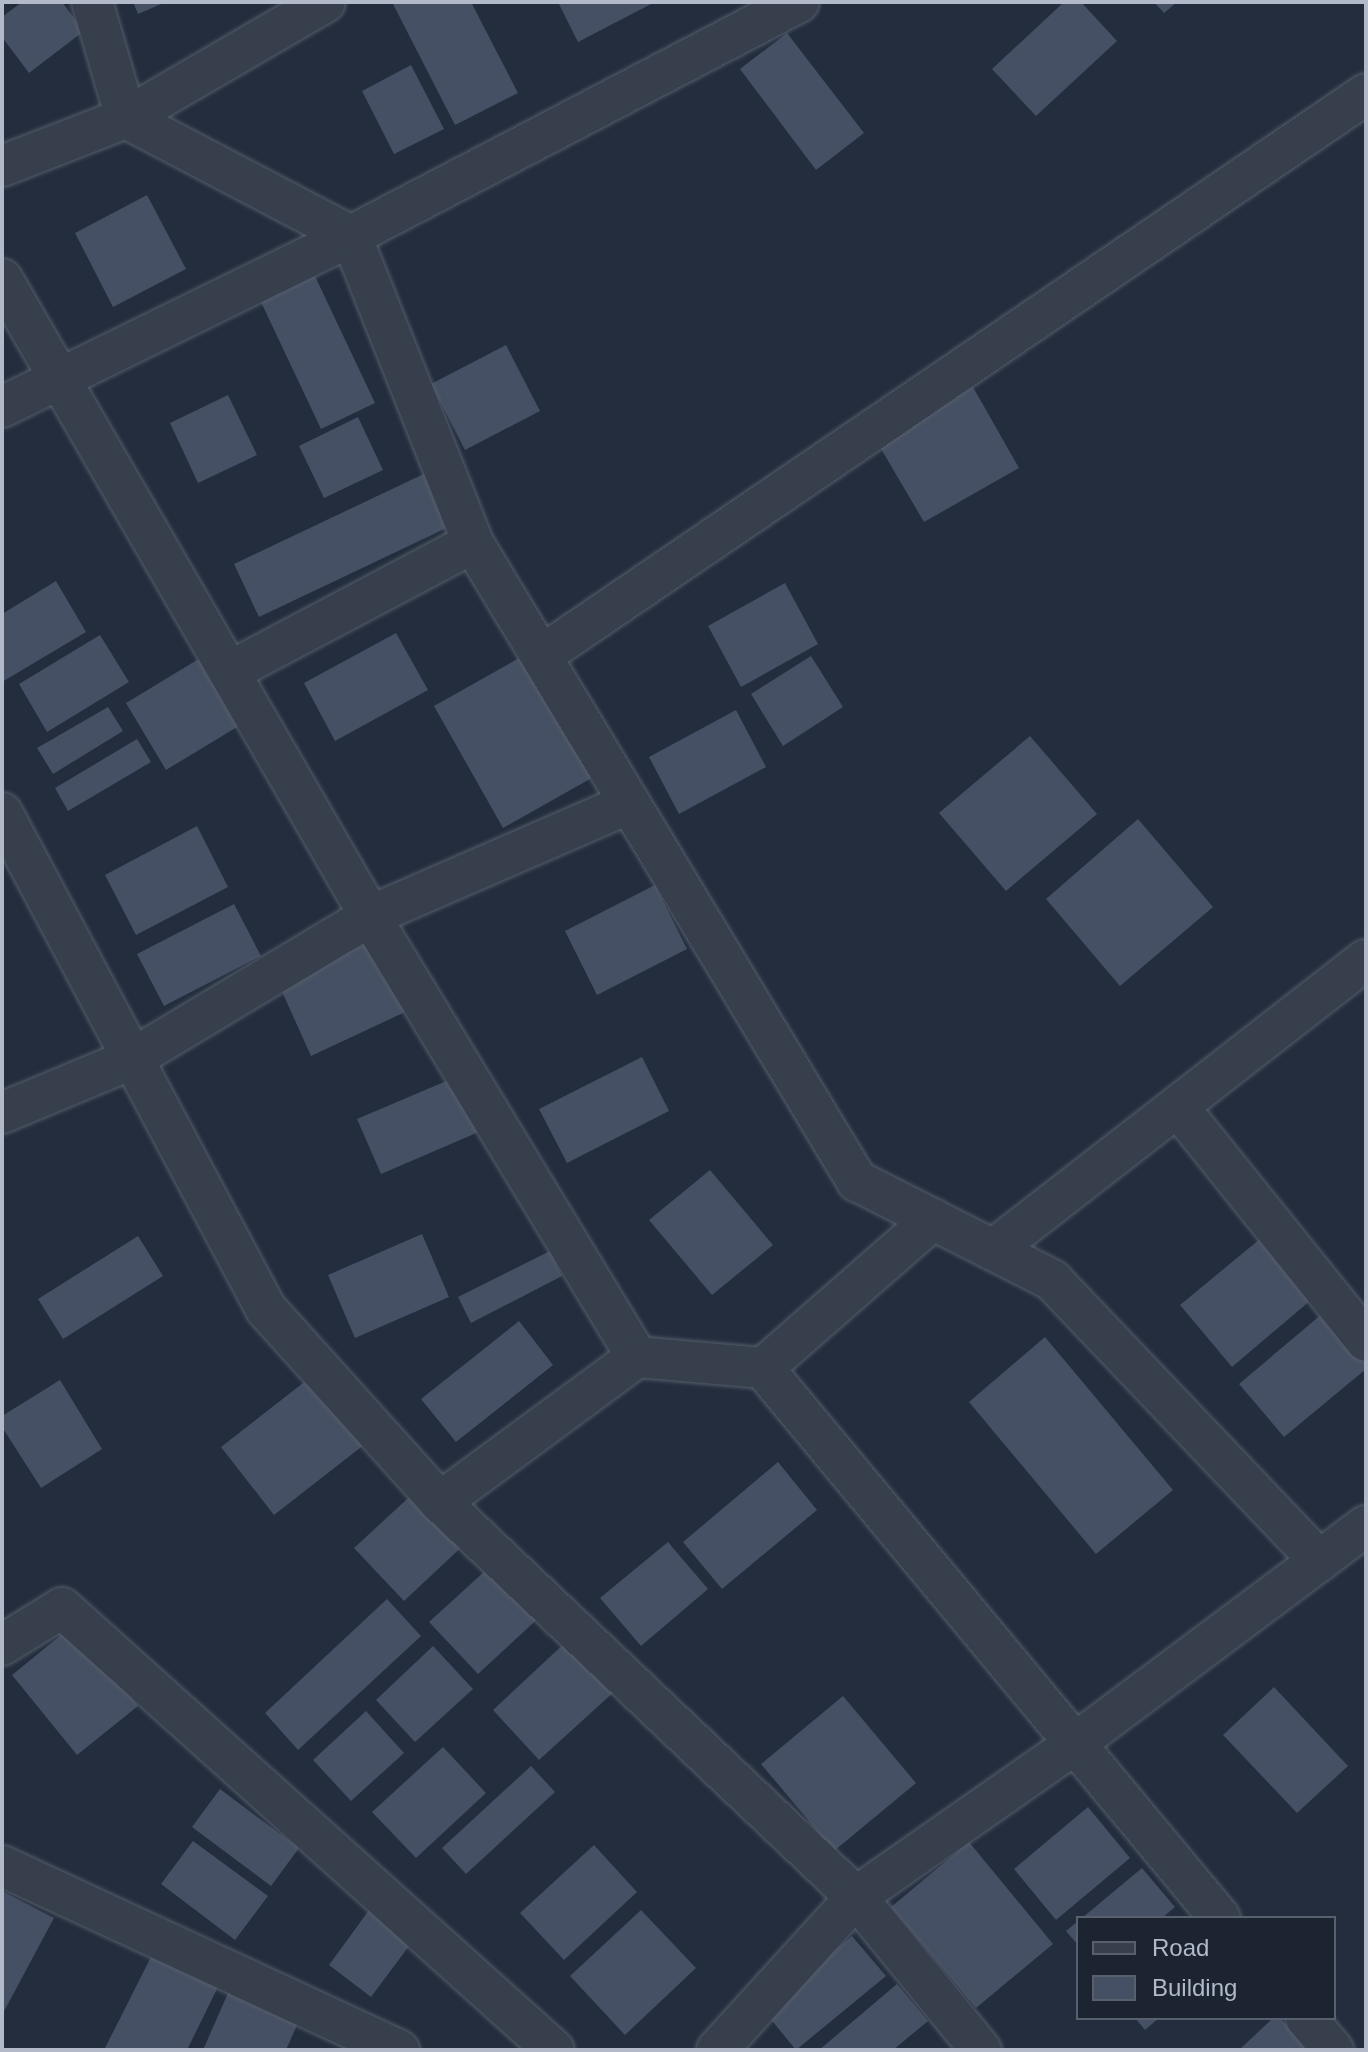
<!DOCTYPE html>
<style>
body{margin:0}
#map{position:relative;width:1368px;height:2052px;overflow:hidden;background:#232d3d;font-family:Arial,sans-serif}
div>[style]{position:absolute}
.building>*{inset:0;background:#465064}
.roads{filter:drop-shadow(0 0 2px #555d6b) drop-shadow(0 0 2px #555d6b)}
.street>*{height:40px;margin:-20px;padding:0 20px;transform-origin:20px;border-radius:20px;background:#373f4d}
span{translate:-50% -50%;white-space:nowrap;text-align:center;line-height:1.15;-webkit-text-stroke:8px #1c2432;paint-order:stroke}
.frame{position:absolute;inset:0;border:4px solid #b2bac9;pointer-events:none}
.legend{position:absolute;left:1076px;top:1916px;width:260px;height:104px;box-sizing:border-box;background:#1c2432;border:2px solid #58606e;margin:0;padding:10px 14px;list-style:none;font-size:24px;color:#b2bac9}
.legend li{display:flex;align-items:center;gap:16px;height:40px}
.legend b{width:40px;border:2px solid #58606e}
</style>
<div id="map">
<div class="building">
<div style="clip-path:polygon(22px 2px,62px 2px,84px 31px,29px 73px,2px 37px,2px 17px)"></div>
<div style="clip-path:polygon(133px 2px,166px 2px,138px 14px)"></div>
<div style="clip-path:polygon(392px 2px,471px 2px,518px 93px,455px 125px)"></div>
<div style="clip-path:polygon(558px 2px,655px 2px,578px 42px)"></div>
<div style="clip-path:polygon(1064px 2px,1081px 2px,1117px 41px,1036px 116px,992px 69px)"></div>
<div style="clip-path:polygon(1154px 2px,1177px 2px,1164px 13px)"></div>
<div style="clip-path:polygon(787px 33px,864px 133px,816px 170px,740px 69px)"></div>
<div style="clip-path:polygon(411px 65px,444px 129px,394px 154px,362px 91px)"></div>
<div style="clip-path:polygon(147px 195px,186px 269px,113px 307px,75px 233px)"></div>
<div style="clip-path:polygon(314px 274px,375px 403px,321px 429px,260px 300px)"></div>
<div style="clip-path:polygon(506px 345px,540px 411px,465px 450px,431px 384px)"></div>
<div style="clip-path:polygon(973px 387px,1019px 468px,924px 522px,877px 442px)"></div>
<div style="clip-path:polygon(228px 395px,257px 455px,198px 483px,170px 423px)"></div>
<div style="clip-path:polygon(358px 417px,383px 470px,324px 498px,299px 446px)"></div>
<div style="clip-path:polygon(430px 471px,455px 524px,259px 617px,234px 564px)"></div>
<div style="clip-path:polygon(56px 581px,86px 632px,2px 682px,2px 614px)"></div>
<div style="clip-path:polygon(785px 583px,818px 644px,741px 687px,708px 626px)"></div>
<div style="clip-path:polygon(396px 633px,428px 690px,335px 741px,304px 683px)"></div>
<div style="clip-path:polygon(100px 635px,129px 682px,47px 732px,19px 684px)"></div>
<div style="clip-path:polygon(528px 653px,597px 775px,503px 828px,434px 706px)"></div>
<div style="clip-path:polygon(811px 656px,843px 707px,783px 746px,751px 694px)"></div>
<div style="clip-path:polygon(202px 657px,242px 724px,166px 770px,126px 703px)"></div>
<div style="clip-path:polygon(108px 707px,123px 731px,53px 774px,37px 748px)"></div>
<div style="clip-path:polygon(736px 710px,766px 767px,679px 814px,649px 757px)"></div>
<div style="clip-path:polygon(1030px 736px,1097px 814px,1006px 891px,939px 813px)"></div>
<div style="clip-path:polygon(137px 739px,151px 762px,68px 811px,55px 788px)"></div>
<div style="clip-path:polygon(1138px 819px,1213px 907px,1120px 986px,1046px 899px)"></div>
<div style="clip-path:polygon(197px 826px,228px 887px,136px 935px,105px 875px)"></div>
<div style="clip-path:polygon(655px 885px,687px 949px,597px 995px,565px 931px)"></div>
<div style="clip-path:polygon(234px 904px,261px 956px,164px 1006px,137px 954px)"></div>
<div style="clip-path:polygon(372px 941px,405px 1012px,311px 1056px,279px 985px)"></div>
<div style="clip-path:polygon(642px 1057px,669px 1111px,567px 1163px,539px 1109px)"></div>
<div style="clip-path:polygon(458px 1076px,481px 1131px,381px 1174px,357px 1119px)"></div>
<div style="clip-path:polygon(710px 1170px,773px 1245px,712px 1295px,649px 1220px)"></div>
<div style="clip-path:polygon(422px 1234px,449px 1297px,355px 1338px,328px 1275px)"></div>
<div style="clip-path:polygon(1266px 1234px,1317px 1295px,1232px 1367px,1180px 1305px)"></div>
<div style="clip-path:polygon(138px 1236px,163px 1276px,63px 1339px,38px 1299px)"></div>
<div style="clip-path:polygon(550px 1251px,562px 1276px,471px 1323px,458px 1297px)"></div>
<div style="clip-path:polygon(1329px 1308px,1366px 1353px,1366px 1369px,1284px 1437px,1239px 1384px)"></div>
<div style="clip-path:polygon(519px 1321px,553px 1365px,456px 1442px,421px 1399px)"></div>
<div style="clip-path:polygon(1045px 1337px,1173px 1490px,1096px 1554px,969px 1402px)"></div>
<div style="clip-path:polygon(312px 1376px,365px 1444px,274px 1515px,221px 1447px)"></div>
<div style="clip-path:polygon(60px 1380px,102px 1449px,41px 1488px,2px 1427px,2px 1416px)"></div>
<div style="clip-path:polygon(778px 1462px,817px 1510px,722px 1589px,683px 1542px)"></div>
<div style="clip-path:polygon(419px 1488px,468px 1541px,404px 1601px,354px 1548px)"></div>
<div style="clip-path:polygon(668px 1542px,708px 1589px,641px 1646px,600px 1598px)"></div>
<div style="clip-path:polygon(496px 1561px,545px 1612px,478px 1674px,429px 1622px)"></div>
<div style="clip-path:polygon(387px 1599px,421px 1636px,298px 1750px,265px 1713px)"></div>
<div style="clip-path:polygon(72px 1626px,138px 1706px,77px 1755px,12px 1675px)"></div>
<div style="clip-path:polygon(568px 1640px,615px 1691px,539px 1760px,493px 1710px)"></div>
<div style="clip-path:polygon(433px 1646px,473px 1689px,415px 1742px,376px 1700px)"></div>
<div style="clip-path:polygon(1274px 1687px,1348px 1766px,1297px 1813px,1223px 1735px)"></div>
<div style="clip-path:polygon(843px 1696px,916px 1783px,834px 1851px,761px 1764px)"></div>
<div style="clip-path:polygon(366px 1711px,404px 1753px,351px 1801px,313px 1760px)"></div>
<div style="clip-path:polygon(443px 1747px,486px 1793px,416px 1858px,372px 1812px)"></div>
<div style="clip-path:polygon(531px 1766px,555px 1792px,466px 1874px,442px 1848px)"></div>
<div style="clip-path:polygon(220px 1789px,299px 1848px,271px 1886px,192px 1827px)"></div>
<div style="clip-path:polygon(1088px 1807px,1130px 1858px,1056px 1920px,1014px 1869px)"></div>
<div style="clip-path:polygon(193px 1841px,268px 1896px,235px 1940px,161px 1884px)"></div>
<div style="clip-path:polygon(969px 1842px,1053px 1944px,976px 2008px,891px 1907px)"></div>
<div style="clip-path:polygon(594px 1845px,637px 1892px,564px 1960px,520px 1913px)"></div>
<div style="clip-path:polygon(1142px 1868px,1175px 1907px,1162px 1918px,1082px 1918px)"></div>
<div style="clip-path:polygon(2px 1891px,54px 1918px,2px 2015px)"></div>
<div style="clip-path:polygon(375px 1902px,418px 1934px,371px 1997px,329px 1965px)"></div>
<div style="clip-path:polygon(641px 1910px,696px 1968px,625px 2035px,570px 1976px)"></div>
<div style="clip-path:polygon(1078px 1921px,1078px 1945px,1066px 1931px)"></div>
<div style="clip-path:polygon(852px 1936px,886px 1976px,796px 2050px,764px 2011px)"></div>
<div style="clip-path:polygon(152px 1955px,218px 1987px,187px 2050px,104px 2050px)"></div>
<div style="clip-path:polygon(232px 1984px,302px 2014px,286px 2050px,203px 2050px)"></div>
<div style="clip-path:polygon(897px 1984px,928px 2021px,893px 2050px,819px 2050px)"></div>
<div style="clip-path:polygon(1135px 2018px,1159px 2018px,1145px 2030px)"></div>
<div style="clip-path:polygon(1273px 2018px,1280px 2018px,1310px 2050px,1239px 2050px)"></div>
</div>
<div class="roads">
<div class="street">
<div style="left:126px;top:118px;width:254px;rotate:27.7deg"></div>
<div style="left:351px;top:236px;width:330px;rotate:68.3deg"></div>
<div style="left:473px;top:543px;width:745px;rotate:58.96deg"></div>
<div style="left:857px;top:1181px;width:219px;rotate:26.9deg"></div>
<div style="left:1052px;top:1280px;width:388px;rotate:46.4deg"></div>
<div style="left:126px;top:118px;width:230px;rotate:-30.2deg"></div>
<div style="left:2px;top:166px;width:133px;rotate:-21.2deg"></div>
<div style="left:126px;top:118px;width:121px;rotate:-106.3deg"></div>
<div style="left:2px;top:279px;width:736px;rotate:59.98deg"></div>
<div style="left:370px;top:916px;width:516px;rotate:58.81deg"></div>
<div style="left:637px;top:1357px;width:245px;rotate:143.6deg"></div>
<div style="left:2px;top:407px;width:389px;rotate:-26.1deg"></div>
<div style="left:351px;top:236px;width:505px;rotate:-27.58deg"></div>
<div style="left:541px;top:656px;width:998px;rotate:-34.26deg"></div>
<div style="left:229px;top:672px;width:276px;rotate:-27.9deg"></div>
<div style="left:2px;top:813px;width:562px;rotate:61.98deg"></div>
<div style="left:266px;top:1309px;width:260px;rotate:48deg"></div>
<div style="left:440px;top:1502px;width:574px;rotate:43.52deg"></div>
<div style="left:856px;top:1897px;width:198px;rotate:50.8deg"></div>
<div style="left:1178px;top:1107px;width:300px;rotate:51.2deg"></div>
<div style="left:2px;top:1113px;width:141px;rotate:-22.6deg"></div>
<div style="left:132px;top:1059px;width:278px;rotate:-31deg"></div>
<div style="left:370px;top:916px;width:283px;rotate:-23.5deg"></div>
<div style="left:993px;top:1250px;width:472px;rotate:-37.9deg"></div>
<div style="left:637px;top:1357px;width:126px;rotate:5deg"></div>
<div style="left:763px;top:1368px;width:715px;rotate:50.28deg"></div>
<div style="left:763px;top:1368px;width:226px;rotate:-41.2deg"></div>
<div style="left:2px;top:1645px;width:70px;rotate:-31.7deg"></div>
<div style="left:62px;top:1608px;width:661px;rotate:41.94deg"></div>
<div style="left:2px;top:1866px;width:438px;rotate:24.9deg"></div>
<div style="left:1306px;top:2018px;width:42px;rotate:49.8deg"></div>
<div style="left:717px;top:2050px;width:207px;rotate:-47.7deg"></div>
<div style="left:856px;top:1897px;width:265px;rotate:-35deg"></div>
<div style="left:1073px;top:1745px;width:366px;rotate:-36.8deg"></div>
</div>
</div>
<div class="frame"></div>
<ul class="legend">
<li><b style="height:10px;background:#373f4d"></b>Road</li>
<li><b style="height:22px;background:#465064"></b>Building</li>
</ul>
</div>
